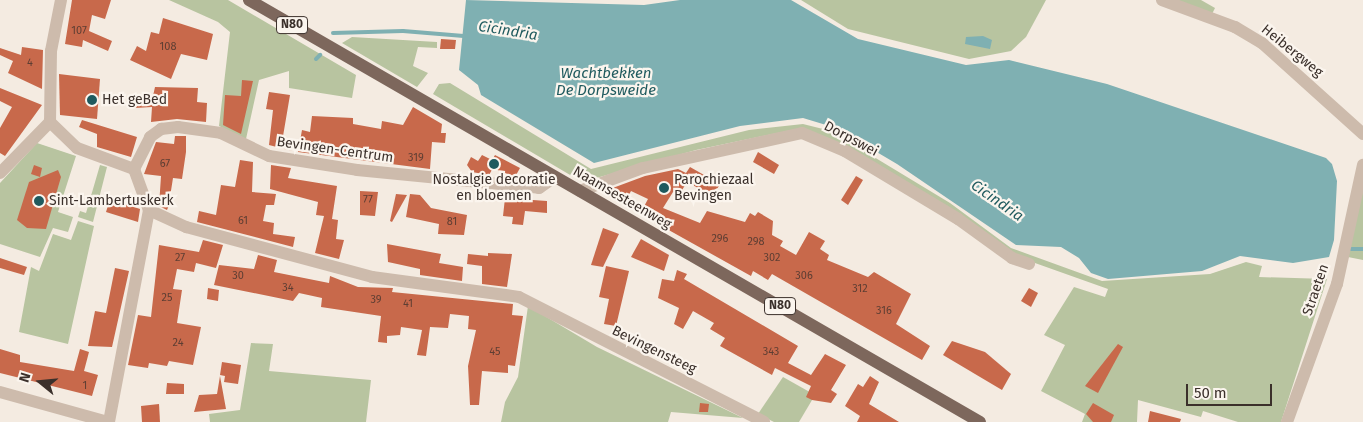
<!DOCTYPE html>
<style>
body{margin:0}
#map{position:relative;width:1363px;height:422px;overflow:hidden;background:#f4ebe1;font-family:"Fira Sans",sans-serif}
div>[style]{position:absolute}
.green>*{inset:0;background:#b8c4a0}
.water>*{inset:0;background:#7fb0b2}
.stream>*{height:4px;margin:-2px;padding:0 2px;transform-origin:2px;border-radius:2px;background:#7fb0b2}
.building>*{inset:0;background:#c8694b}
.minor>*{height:12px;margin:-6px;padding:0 6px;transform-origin:6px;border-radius:6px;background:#cdbbac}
.major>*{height:12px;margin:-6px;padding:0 6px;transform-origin:6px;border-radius:6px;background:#7d675c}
.dots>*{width:14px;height:14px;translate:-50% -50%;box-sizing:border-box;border:2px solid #fbf5ee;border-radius:50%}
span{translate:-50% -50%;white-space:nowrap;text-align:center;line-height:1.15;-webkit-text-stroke:4.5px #fbf5ee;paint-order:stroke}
.number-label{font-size:11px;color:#5e3e33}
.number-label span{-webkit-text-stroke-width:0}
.shield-label span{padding:1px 4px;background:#fbf5ee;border:1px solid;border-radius:4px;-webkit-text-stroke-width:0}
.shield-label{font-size:12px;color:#3b302b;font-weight:700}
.street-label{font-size:14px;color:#3b302b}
.poi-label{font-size:14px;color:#3b302b}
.left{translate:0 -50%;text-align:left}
.water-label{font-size:15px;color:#1f5a5e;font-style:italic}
.north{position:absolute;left:15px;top:357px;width:50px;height:50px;-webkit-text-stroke:4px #fbf5ee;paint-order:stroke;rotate:287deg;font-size:14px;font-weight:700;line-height:20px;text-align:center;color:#3b302b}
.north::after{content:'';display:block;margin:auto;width:18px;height:22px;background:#3b302b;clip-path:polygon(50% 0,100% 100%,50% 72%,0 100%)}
.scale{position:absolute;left:1186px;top:384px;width:86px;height:22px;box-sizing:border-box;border:2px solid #3b302b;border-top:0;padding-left:6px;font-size:15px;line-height:18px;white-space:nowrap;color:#3b302b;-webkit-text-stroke:4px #fbf5ee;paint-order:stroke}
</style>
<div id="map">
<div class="green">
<div style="clip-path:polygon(169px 0,228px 0,356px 75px,352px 98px,289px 88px,289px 71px,259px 80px,246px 139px,219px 126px,230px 32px,218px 22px)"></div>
<div style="clip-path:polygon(801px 0,1046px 0,1026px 37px,1011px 51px,969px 59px,848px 29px)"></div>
<div style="clip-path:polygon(1168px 0,1201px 0,1215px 8px,1210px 18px)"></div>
<div style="clip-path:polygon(352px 37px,437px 42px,437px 48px,418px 47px,413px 66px,428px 73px,417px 87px,342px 43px)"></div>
<div style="clip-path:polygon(450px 83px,591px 169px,749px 130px,803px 124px,827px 130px,869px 154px,950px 203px,1011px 248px,1102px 281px,1210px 274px,1246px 262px,1262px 266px,1259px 277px,1327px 279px,1281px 422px,1238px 422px,1203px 411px,1201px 417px,1138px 400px,1137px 422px,1082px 422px,1085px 414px,1041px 391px,1065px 345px,1044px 335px,1074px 287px,1105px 297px,1108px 289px,1007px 253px,797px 129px,696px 150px,582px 182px,433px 94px,439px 84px)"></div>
<div style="clip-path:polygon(37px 143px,76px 156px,58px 212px,73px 217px,68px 232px,53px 228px,40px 257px,0 244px,0 183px)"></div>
<div style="clip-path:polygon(100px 165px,107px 167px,93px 222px,78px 217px,80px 211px,86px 213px)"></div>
<div style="clip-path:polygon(1363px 182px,1363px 260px,1348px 257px)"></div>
<div style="clip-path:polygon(78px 221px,94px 226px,68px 344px,19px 332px,31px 267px,39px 271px,53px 234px,71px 240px)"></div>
<div style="clip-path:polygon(528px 306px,597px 347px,743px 418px,671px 412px,668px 422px,501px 422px,505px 402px,518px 377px)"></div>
<div style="clip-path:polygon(251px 343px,273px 344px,269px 371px,371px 380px,366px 422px,210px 422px,209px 414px,240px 410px)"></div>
<div style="clip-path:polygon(783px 377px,815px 395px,799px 422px,774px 422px,758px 414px)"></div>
</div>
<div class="water">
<div style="clip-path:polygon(466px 0,644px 5px,680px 0,791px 0,858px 39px,966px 65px,1009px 60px,1107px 84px,1326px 158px,1332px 164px,1337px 181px,1334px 240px,1329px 257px,1293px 263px,1240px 256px,1202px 271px,1108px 279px,1091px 273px,1079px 258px,1061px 247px,1016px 245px,897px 164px,836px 128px,803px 118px,740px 126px,594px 163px,481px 95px,478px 85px,459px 70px)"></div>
<div style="clip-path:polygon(983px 36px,992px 40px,990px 49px,965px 44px,966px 37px)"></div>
</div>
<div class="stream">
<div style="left:333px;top:33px;width:70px;rotate:-1.6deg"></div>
<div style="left:403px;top:31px;width:61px;rotate:4.7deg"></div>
<div style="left:316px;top:59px;width:6px;rotate:-45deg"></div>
<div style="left:1351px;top:249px;width:12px"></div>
</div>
<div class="building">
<div style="clip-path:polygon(72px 0,111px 0,105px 19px,92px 15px,89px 31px,112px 41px,108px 51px,83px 40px,82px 47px,65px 44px)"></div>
<div style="clip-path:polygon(163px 18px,213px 34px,207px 60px,181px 54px,171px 79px,130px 60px,137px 46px,146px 51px,151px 32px,159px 34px)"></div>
<div style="clip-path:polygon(441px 39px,456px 40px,455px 49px,440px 49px)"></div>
<div style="clip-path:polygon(22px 47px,43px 50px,42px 89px,8px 73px,13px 61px,0 55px,0 48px,21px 55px)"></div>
<div style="clip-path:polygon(59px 74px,100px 79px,97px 119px,60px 115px)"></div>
<div style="clip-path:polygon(242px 80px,253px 81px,241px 134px,223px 125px,225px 95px,241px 96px)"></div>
<div style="clip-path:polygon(155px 87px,198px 88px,197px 102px,207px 103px,206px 122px,177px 119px,151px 122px,152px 107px,135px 108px,135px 96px,153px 96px)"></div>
<div style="clip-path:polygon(0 88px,42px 105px,5px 156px,0 153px,0 128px,12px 107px,0 101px)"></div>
<div style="clip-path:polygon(269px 92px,290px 95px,281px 148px,296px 152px,269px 145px,273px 110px,266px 109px)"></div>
<div style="clip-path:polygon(413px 107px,442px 124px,441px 133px,446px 133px,445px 143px,432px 142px,430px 169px,298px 152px,302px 130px,310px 132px,312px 116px,353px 118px,353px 124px,381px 129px,382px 121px,403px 125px)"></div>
<div style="clip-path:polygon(82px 120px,137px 137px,131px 157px,97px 147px,97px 134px,79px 127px)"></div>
<div style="clip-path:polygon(175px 136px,186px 136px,186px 152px,182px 179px,173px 178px,170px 197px,166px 196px,172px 198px,167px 210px,159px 206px,161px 176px,144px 174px,156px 142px,174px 144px)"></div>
<div style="clip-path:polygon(758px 152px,779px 165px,774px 174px,753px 162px)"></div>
<div style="clip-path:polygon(482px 155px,492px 160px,495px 155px,520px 168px,515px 177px,493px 168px,489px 175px,472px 172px,467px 165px,471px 157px,478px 161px)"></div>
<div style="clip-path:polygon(240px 160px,253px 162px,252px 192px,276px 194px,274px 205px,266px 205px,263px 221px,274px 223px,273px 234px,295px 237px,293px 247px,197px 222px,199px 211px,216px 215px,221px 185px,235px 187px)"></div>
<div style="clip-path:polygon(34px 165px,42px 168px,40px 177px,31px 174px)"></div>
<div style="clip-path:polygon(271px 165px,291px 168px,288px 178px,337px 186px,332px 219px,338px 220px,336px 239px,344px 240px,339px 259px,315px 253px,324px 216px,316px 215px,318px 202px,270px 189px)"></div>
<div style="clip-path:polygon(690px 167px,720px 184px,713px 196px,687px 182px,679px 195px,673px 192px,663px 208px,700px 223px,707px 211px,745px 222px,750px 213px,755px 216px,758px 212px,773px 221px,772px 235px,783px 241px,780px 246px,796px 255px,809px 232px,825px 241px,820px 249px,829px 255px,827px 260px,868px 277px,874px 272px,911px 294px,896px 324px,930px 346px,922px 360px,772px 274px,768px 280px,753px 271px,751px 276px,640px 214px,648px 199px,631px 191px,624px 204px,607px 195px,610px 189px,645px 176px,678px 169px,686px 173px)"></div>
<div style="clip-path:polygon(58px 170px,61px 177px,46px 229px,27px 228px,17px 220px,29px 182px)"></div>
<div style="clip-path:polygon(856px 176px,863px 180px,848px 205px,841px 200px)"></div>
<div style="clip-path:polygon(360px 191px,378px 192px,375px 216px,360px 215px)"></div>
<div style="clip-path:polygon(396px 194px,407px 195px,392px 222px,390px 221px)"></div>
<div style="clip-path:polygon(410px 194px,420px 195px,431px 208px,467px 215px,464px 235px,438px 234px,439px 224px,406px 217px)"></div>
<div style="clip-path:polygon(505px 198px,547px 201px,547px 213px,525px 211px,523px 225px,512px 224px,513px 217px,503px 216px)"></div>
<div style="clip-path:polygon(110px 199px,140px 209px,138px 222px,106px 212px)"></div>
<div style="clip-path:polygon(603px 228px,619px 234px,603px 267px,591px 265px)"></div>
<div style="clip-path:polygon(641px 239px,669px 255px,664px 271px,631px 257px)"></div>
<div style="clip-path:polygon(203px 240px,223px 245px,216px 268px,196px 263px,194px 272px,177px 269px,173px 289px,182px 290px,177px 323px,201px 327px,193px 365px,169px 361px,167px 366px,149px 363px,148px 368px,128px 365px,138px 315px,151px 317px,159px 245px,199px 252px)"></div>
<div style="clip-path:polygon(387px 244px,441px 254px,439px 263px,463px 267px,462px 281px,420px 275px,420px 269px,388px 262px)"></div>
<div style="clip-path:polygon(488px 253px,512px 254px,507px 287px,482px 284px,482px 266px,467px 264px,468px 254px,488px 256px)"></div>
<div style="clip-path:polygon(258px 255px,277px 260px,274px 272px,329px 283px,330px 276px,358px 287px,393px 288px,392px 292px,513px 304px,512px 315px,523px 316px,515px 366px,508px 365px,508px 373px,482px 371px,479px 405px,470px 405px,468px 366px,476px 330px,468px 329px,469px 316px,450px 314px,448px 328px,430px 327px,426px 356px,417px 355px,422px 330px,401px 327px,400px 335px,387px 336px,387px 343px,378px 342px,381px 316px,321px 307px,322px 298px,299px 293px,293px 301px,214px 285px,219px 265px,254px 269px)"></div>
<div style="clip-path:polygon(0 258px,27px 267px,24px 275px,0 268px)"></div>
<div style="clip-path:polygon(606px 266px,629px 271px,616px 326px,604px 324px,609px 299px,599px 297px)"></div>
<div style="clip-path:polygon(115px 268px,129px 271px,112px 347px,88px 346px,95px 311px,106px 313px)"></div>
<div style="clip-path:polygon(677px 270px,687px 274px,684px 279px,798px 346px,788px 363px,811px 375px,825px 354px,846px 365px,831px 390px,837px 394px,831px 403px,812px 400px,806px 397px,811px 386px,775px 368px,772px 375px,720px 346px,725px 338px,710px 329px,714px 323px,693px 311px,683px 329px,674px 324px,679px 308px,658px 298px,662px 279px,674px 281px)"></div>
<div style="clip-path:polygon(208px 288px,219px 290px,218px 301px,207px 299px)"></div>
<div style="clip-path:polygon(1029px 288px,1038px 293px,1031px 307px,1021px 301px)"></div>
<div style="clip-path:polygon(952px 341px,985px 352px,1011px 374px,1002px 390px,943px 355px)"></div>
<div style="clip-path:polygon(1118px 344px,1123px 347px,1098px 393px,1085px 386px)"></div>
<div style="clip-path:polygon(0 349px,20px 355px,20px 362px,74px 371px,80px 349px,89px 352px,84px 371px,98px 375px,92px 396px,0 373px)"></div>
<div style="clip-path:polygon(222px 362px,241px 365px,238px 384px,224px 382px,225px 376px,220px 375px)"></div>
<div style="clip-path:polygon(220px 376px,226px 409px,194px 412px,199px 395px,217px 394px)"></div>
<div style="clip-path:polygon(870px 376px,879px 382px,869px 404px,899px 422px,857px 422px,860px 416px,845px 406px,858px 384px,863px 387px)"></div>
<div style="clip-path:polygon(167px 383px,184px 384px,184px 394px,166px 394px)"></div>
<div style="clip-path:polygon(700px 403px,709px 404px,708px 412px,699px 412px)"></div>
<div style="clip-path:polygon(1093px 403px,1114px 415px,1111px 422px,1093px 422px,1086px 414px)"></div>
<div style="clip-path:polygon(159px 404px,160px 422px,142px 422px,141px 406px)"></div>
<div style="clip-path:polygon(1150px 411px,1181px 419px,1180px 422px,1148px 422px)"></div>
</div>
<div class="minor">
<div style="left:61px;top:0;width:52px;rotate:101.1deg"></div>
<div style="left:51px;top:51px;width:71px;rotate:90.8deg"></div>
<div style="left:50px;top:122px;width:37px;rotate:44deg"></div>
<div style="left:77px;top:148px;width:61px;rotate:20.2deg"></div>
<div style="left:134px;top:169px;width:44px;rotate:69.9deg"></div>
<div style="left:149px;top:210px;width:216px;rotate:100.7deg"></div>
<div style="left:1162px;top:0;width:78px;rotate:20.3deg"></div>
<div style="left:1235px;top:27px;width:31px;rotate:31deg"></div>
<div style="left:1262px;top:43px;width:136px;rotate:42deg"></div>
<div style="left:134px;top:169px;width:36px;rotate:-63deg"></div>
<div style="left:150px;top:137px;width:14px;rotate:-36deg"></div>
<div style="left:161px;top:129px;width:17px;rotate:-7deg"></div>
<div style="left:178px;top:127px;width:43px;rotate:7.9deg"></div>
<div style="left:221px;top:133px;width:53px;rotate:25.6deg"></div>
<div style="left:269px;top:156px;width:89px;rotate:9deg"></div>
<div style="left:357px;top:170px;width:183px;rotate:5.6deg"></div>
<div style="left:539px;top:188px;width:19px;rotate:-35deg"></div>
<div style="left:0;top:173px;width:71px;rotate:-45.6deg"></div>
<div style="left:580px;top:191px;width:67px;rotate:-20.1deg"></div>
<div style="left:643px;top:168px;width:163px;rotate:-12.4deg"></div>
<div style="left:802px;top:133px;width:47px;rotate:22.7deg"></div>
<div style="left:845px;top:151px;width:132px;rotate:31deg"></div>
<div style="left:958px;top:219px;width:67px;rotate:35.8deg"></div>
<div style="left:1012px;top:258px;width:18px;rotate:19deg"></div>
<div style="left:149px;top:210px;width:41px;rotate:24.7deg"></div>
<div style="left:186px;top:227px;width:193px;rotate:15deg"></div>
<div style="left:372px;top:277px;width:148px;rotate:7.7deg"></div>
<div style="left:519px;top:297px;width:275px;rotate:27deg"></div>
<div style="left:0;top:392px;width:112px;rotate:15.5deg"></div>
<div style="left:1287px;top:422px;width:147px;rotate:-70.1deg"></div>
<div style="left:1337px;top:284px;width:122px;rotate:-77.7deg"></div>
</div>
<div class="major">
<div style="left:249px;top:0;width:844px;rotate:30deg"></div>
</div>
<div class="dots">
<div style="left:92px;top:100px;background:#1f5a5e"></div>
<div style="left:494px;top:164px;background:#1f5a5e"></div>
<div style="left:664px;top:188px;background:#1f5a5e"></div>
<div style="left:39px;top:201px;background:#1f5a5e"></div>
</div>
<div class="number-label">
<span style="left:79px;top:31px">107</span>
<span style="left:168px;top:47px">108</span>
<span style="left:30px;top:63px">4</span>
<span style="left:416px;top:158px">319</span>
<span style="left:165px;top:164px">67</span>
<span style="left:368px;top:200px">77</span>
<span style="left:243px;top:221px">61</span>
<span style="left:452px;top:222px">81</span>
<span style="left:720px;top:239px">296</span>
<span style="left:756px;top:242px">298</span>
<span style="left:180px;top:258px">27</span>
<span style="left:772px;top:258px">302</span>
<span style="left:238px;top:276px">30</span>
<span style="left:804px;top:276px">306</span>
<span style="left:288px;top:288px">34</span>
<span style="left:860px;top:289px">312</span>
<span style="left:167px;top:298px">25</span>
<span style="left:376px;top:300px">39</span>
<span style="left:408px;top:304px">41</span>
<span style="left:884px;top:311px">316</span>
<span style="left:178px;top:343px">24</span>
<span style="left:495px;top:352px">45</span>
<span style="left:771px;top:352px">343</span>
<span style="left:85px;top:386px">1</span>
</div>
<div class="shield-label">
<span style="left:292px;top:25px">N80</span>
<span style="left:780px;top:306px">N80</span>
</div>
<div class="street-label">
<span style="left:1292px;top:51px;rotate:39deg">Heibergweg</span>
<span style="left:851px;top:139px;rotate:28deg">Dorpswei</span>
<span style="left:335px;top:150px;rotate:8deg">Bevingen-Centrum</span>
<span style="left:622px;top:198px;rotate:30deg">Naamsesteenweg</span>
<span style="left:1316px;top:290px;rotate:-71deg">Straeten</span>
<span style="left:654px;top:350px;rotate:26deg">Bevingensteeg</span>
</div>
<div class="poi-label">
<span class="left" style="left:102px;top:100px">Het geBed</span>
<span style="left:494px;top:188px">Nostalgie decoratie<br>en bloemen</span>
<span class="left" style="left:674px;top:188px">Parochiezaal<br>Bevingen</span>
<span class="left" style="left:49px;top:201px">Sint-Lambertuskerk</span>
</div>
<div class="water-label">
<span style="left:508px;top:31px;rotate:9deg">Cicindria</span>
<span style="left:606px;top:82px">Wachtbekken<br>De Dorpsweide</span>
<span style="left:997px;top:201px;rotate:35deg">Cicindria</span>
</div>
<div class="north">N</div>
<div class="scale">50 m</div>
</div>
